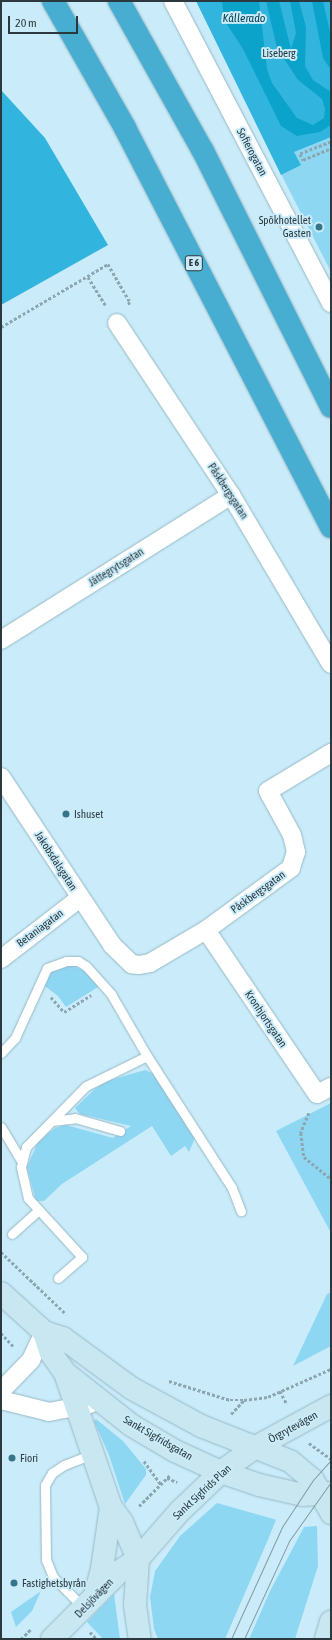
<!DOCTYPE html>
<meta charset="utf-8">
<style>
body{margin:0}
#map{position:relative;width:332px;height:1640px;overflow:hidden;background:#caecfa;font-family:"Asap Condensed",sans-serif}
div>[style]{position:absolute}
.green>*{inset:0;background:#8ed7f3}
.forest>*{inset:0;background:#31b5de}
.water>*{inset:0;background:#0ca3cb}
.path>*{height:2.5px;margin-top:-1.25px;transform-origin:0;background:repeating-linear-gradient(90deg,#8ca7b1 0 3px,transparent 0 5px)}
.roads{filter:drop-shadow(0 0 1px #97b8c6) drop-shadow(0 0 1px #97b8c6)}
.lane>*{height:9px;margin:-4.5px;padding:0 4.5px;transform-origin:4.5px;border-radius:4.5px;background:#fff}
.street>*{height:18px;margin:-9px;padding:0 9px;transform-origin:9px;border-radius:9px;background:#fff}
.secondary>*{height:22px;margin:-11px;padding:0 11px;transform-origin:11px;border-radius:11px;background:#c8e7f1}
.highway>*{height:22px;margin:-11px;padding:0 11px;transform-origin:11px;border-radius:11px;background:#47aed1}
.tram>*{height:1px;margin:-0.5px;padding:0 0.5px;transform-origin:0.5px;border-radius:0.5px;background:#819aa4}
.dots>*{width:11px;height:11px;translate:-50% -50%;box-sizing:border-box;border:2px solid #caecfa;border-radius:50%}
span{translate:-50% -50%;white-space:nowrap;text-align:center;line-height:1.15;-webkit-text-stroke:4px #caecfa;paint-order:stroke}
.shield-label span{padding:1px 3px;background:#caecfa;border:1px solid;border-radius:3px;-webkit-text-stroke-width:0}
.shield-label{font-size:10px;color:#2b393e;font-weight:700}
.park-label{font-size:11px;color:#1b3038}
.street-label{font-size:11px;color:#2b393e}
.poi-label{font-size:11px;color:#2b393e}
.right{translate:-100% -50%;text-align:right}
.left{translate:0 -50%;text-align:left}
.water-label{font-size:12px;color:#064051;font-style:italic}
.frame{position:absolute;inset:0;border:2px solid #2b393e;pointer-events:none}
.scale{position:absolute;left:8px;top:16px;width:70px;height:18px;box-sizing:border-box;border:2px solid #2b393e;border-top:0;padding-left:5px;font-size:12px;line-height:14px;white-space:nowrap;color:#2b393e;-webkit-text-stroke:3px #caecfa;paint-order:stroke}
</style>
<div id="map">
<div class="green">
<div style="clip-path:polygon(196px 1px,331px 1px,331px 272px,284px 180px)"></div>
<div style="clip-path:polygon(71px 964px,89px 974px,98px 987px,66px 1007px,58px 996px,42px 984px,50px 971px)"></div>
<div style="clip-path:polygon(145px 1070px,154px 1074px,195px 1138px,189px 1152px,185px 1146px,171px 1156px,152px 1126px,62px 1184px,44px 1201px,36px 1201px,27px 1167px,38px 1142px,55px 1128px,66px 1125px,113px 1138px,131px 1126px,80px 1114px,75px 1108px,96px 1088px,110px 1080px)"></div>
<div style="clip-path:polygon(331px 1103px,331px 1233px,276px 1131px)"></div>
<div style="clip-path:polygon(331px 1292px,331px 1346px,293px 1366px,327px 1294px)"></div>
<div style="clip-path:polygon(96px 1419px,123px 1441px,146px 1469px,146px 1475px,125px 1504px,109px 1455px,94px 1421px)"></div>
<div style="clip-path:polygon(217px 1503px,274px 1519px,276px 1520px,267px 1542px,225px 1639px,158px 1639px,154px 1629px,150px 1597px,155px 1571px,180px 1536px)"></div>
<div style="clip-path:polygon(317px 1526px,318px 1566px,295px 1639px,249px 1639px,270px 1591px,304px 1527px)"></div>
<div style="clip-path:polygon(41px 1591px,32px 1611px,16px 1627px,11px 1612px)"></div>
<div style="clip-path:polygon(114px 1594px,120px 1639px,103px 1639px,87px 1622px)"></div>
</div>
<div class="forest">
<div style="clip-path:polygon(196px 1px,331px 1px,331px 137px,294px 152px,301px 165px,281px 175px)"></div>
<div style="clip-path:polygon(1px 90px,45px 138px,108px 245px,1px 305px)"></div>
</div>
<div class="water">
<div style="clip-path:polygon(222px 1px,259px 1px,267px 69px,272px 83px,297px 118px,313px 125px,324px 118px,325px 109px,322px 99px,298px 80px,277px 48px,266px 1px,279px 1px,291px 49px,296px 33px,290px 1px,299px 1px,306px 27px,305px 66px,313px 80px,331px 92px,331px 125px,320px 132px,297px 136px,281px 126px,243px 49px,224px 20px)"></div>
<div style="clip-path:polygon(312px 1px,323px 1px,331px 37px,331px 70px,323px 58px)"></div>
</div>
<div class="path">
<div style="left:331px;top:142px;width:33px;rotate:159deg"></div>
<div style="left:300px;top:154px;width:7px;rotate:63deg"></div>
<div style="left:303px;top:160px;width:30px;rotate:-23deg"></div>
<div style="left:88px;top:277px;width:34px;rotate:58deg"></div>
<div style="left:1px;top:327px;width:124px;rotate:-30.5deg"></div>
<div style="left:108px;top:264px;width:44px;rotate:59.9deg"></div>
<div style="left:130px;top:302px;width:4px;rotate:117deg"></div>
<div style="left:51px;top:997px;width:20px;rotate:49deg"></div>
<div style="left:64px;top:1012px;width:32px;rotate:-32deg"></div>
<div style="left:309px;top:1113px;width:22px;rotate:112deg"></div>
<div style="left:301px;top:1133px;width:24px;rotate:83deg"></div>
<div style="left:304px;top:1157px;width:35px;rotate:39deg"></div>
<div style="left:1px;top:1252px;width:90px;rotate:43.6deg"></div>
<div style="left:1px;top:1333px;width:19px;rotate:47deg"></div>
<div style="left:169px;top:1381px;width:64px;rotate:17.3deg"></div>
<div style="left:230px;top:1400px;width:14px"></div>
<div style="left:244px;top:1400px;width:24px;rotate:-7deg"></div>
<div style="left:268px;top:1397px;width:69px;rotate:-24deg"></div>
<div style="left:280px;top:1391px;width:15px;rotate:62deg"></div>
<div style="left:231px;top:1414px;width:19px;rotate:-47deg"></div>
<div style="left:309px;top:1443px;width:27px;rotate:36deg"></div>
<div style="left:144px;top:1461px;width:29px;rotate:54deg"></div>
<div style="left:167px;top:1478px;width:11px;rotate:22deg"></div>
<div style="left:139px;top:1506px;width:45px;rotate:-45deg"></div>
<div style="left:90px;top:1632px;width:10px;rotate:45deg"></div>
<div style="left:21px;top:1639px;width:14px;rotate:-45deg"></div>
</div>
<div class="roads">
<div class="lane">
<div style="left:1px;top:1053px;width:21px;rotate:-47deg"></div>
<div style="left:15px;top:1038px;width:77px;rotate:-65.4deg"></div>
<div style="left:47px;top:968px;width:20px;rotate:-20deg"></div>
<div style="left:66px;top:961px;width:12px"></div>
<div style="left:78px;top:961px;width:9px;rotate:32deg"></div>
<div style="left:86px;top:966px;width:38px;rotate:48deg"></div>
<div style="left:111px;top:994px;width:72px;rotate:59.9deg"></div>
<div style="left:147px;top:1056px;width:157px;rotate:57.2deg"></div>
<div style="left:232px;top:1188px;width:25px;rotate:69deg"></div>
<div style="left:52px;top:1121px;width:23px;rotate:-7deg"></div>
<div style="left:75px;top:1118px;width:47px;rotate:16.1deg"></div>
<div style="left:1px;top:1127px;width:41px;rotate:59deg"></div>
<div style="left:12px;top:1234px;width:36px;rotate:-42deg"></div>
<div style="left:58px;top:1278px;width:32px;rotate:-41deg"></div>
<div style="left:82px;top:1257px;width:80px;rotate:-132.5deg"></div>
<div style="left:28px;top:1198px;width:32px;rotate:-103deg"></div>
<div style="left:21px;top:1167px;width:21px;rotate:-76deg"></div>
<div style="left:26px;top:1147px;width:86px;rotate:-45.5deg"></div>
<div style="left:86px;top:1086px;width:68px;rotate:-26.2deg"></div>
<div style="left:84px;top:1608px;width:44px;rotate:-135deg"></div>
<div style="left:53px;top:1577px;width:18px;rotate:-112deg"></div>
<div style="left:46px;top:1560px;width:75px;rotate:-90.8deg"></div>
<div style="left:45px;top:1485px;width:14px;rotate:-60deg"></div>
<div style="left:52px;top:1473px;width:14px;rotate:-34deg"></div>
<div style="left:64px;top:1465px;width:31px;rotate:-21deg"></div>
</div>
<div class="street">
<div style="left:173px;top:1px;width:341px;rotate:62.4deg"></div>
<div style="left:117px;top:323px;width:206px;rotate:56.5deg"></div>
<div style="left:231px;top:495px;width:196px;rotate:59.4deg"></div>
<div style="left:1px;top:640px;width:272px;rotate:-32.2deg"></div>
<div style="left:1px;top:777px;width:201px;rotate:56.5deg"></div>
<div style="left:112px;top:945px;width:28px;rotate:44deg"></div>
<div style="left:132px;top:964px;width:7px;rotate:8deg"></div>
<div style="left:139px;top:965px;width:11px;rotate:-10deg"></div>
<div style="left:150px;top:963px;width:65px;rotate:-30.5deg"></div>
<div style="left:206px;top:930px;width:105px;rotate:-36.1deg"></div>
<div style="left:291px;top:868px;width:17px;rotate:-73deg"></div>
<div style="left:296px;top:852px;width:17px;rotate:-103deg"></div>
<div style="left:292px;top:835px;width:50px;rotate:-118.6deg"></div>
<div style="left:268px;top:791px;width:74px;rotate:-31.1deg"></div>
<div style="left:206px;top:930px;width:198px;rotate:55.9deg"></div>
<div style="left:317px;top:1094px;width:16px;rotate:-27deg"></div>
<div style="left:1px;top:959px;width:100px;rotate:-37.7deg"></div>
<div style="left:1px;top:1391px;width:43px;rotate:-45.9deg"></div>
<div style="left:31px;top:1360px;width:31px;rotate:-65deg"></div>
<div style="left:1px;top:1400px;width:49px;rotate:14deg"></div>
<div style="left:49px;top:1412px;width:42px;rotate:-11deg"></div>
</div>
<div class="secondary">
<div style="left:1px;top:1293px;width:58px;rotate:42.2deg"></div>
<div style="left:44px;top:1332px;width:20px;rotate:18deg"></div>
<div style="left:63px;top:1338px;width:84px;rotate:36.3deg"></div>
<div style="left:131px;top:1388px;width:80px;rotate:28.5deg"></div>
<div style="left:201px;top:1426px;width:96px;rotate:21.5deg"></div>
<div style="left:290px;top:1461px;width:30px;rotate:40deg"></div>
<div style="left:313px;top:1480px;width:38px;rotate:61deg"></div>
<div style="left:44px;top:1332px;width:22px;rotate:72deg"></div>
<div style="left:51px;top:1353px;width:24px;rotate:55deg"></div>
<div style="left:65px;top:1373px;width:84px;rotate:38.2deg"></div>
<div style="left:131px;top:1425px;width:51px;rotate:30.6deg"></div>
<div style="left:175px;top:1451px;width:51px;rotate:24.5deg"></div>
<div style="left:221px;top:1472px;width:40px;rotate:18.9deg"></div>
<div style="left:259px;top:1485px;width:45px;rotate:12.8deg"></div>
<div style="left:303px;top:1495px;width:28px;rotate:-4deg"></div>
<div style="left:65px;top:1373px;width:142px;rotate:71.1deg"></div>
<div style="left:111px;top:1507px;width:63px;rotate:98.3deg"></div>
<div style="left:102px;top:1569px;width:28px;rotate:105deg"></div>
<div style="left:111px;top:1507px;width:19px;rotate:54deg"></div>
<div style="left:122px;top:1522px;width:40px;rotate:66.6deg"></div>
<div style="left:138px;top:1559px;width:46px;rotate:93.7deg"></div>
<div style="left:135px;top:1605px;width:34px;rotate:82deg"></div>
<div style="left:52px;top:1639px;width:96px;rotate:-45deg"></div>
<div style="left:120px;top:1571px;width:22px;rotate:-34deg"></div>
<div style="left:138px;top:1559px;width:64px;rotate:-48.8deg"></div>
<div style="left:180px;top:1511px;width:57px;rotate:-43.6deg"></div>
<div style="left:221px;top:1472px;width:41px;rotate:-36deg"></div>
<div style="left:254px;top:1448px;width:88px;rotate:-28.6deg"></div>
<div style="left:326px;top:1639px;width:18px;rotate:-74deg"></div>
</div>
<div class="highway">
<div style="left:53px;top:1px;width:146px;rotate:60.4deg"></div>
<div style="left:125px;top:128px;width:449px;rotate:62.7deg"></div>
<div style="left:119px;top:1px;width:172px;rotate:60.8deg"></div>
<div style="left:203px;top:151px;width:286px;rotate:63.4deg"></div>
</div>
</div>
<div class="tram">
<div style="left:231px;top:1639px;width:123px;rotate:-65.5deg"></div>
<div style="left:282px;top:1527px;width:56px;rotate:-56.6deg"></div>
<div style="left:313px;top:1480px;width:27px;rotate:-48deg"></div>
<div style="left:244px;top:1639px;width:108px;rotate:-65.3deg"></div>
<div style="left:289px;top:1541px;width:72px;rotate:-54.6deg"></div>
</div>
<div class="dots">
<div style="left:319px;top:227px;background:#36748a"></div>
<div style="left:66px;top:814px;background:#36748a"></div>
<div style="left:12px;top:1458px;background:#36748a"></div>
<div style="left:14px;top:1583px;background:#36748a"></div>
</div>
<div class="shield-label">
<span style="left:194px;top:263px">E 6</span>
</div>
<div class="park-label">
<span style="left:279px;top:53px">Liseberg</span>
</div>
<div class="street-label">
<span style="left:252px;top:152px;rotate:62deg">Sofierogatan</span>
<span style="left:228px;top:491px;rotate:57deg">Påskbergsgatan</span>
<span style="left:116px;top:567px;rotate:-32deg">Jättegrytsgatan</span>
<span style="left:56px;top:861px;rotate:57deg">Jakobsdalsgatan</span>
<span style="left:258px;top:892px;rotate:-36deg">Påskbergsgatan</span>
<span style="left:40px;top:928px;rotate:-37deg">Betaniagatan</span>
<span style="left:266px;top:1019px;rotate:56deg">Kronhjortsgatan</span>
<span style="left:293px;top:1427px;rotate:-29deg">Örgrytevägen</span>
<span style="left:158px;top:1438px;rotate:30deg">Sankt Sigfridsgatan</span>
<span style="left:202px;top:1492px;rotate:-43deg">Sankt Sigfrids Plan</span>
<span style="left:94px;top:1598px;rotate:-46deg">Delsjövägen</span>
</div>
<div class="poi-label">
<span class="right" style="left:311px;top:227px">Spökhotellet<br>Gasten</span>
<span class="left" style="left:74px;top:814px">Ishuset</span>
<span class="left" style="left:20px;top:1458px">Fiori</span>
<span class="left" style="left:22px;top:1583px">Fastighetsbyrån</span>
</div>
<div class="water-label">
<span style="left:244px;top:19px">Kållerado</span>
</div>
<div class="frame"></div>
<div class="scale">20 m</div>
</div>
